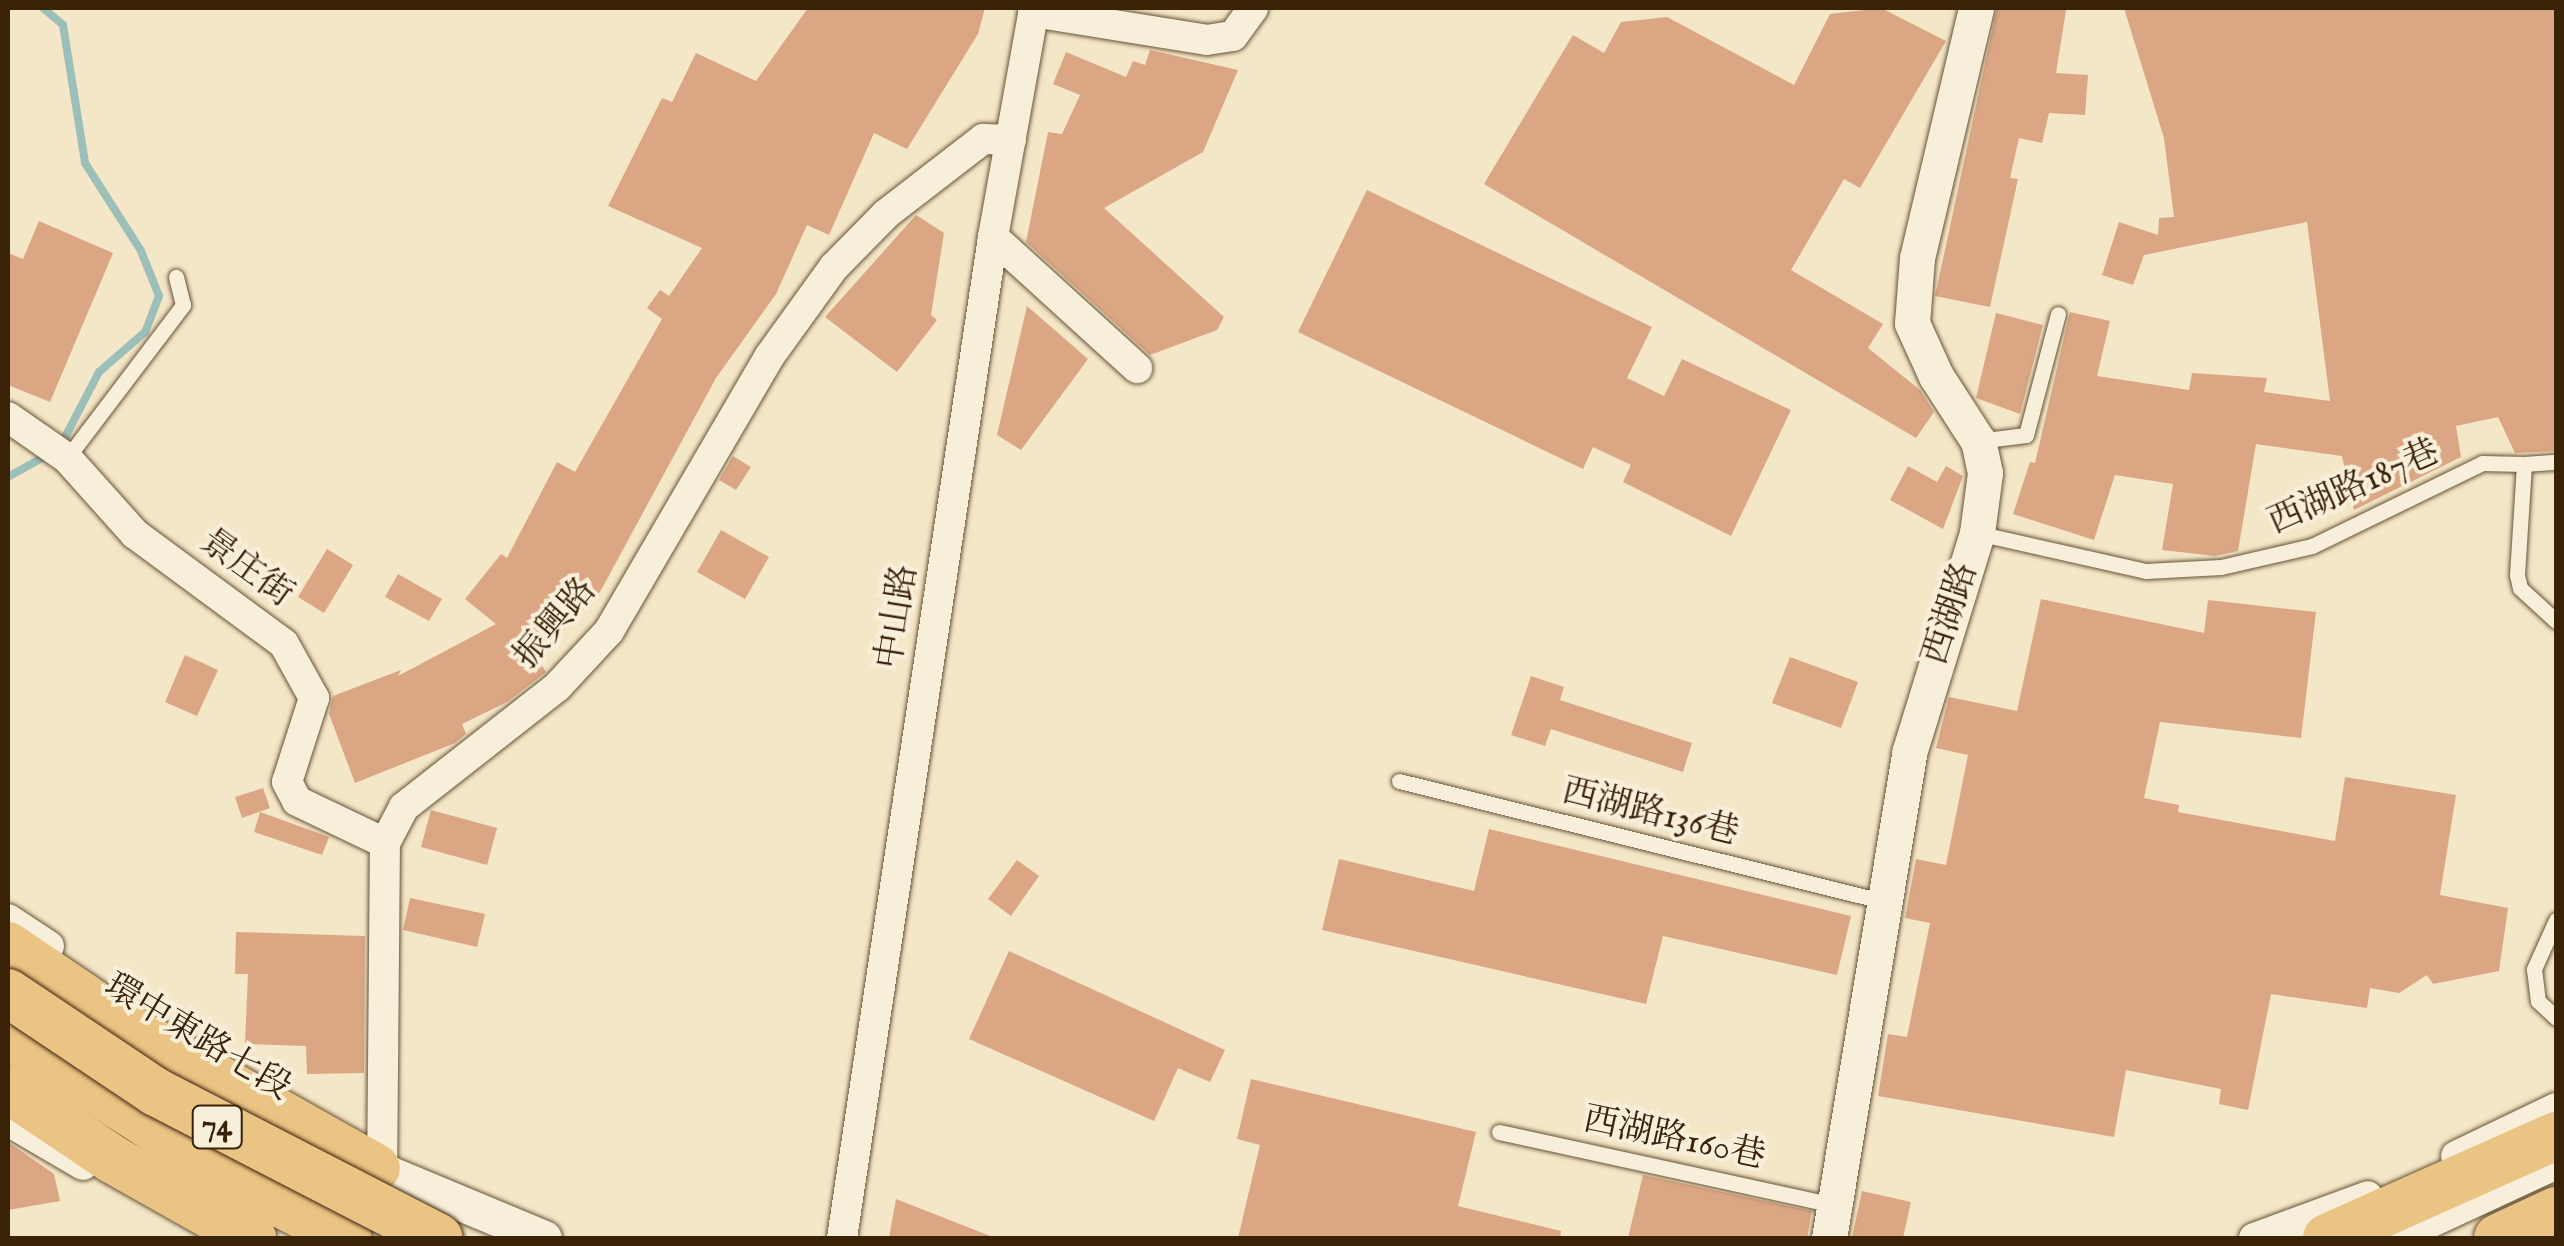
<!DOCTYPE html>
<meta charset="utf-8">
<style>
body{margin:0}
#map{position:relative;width:2564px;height:1246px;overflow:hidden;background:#f4e7c7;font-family:"IM FELL English","Noto Serif TC",serif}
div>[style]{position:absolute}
.stream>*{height:8px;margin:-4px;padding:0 4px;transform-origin:4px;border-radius:4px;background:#9cbfba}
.building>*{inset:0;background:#dba684}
.roads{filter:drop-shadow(0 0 2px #685337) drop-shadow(0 0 2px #685337)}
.service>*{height:15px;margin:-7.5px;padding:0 7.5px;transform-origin:7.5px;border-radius:7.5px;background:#f8efdb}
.minor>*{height:30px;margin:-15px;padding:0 15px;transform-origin:15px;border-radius:15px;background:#f8efdb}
.tertiary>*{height:35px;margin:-17.5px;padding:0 17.5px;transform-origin:17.5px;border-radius:17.5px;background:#f8efdb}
.trunk>*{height:48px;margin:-24px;padding:0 24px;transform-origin:24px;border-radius:24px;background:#eac484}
.bridges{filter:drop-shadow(0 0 2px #3a2207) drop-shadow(0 0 2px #3a2207)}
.trunk-bridge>*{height:48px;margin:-24px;padding:0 24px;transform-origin:24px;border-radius:24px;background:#eac484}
span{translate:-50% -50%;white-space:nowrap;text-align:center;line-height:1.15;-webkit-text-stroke:8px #f8efdb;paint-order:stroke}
.shield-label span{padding:2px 8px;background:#f8efdb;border:2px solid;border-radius:8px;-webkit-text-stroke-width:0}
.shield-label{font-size:32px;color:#3a2207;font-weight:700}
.street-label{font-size:35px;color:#3a2207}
.frame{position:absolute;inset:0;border:10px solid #3a2207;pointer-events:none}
</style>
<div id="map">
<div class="stream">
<div style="left:43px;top:8px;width:26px;rotate:40deg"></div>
<div style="left:63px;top:25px;width:140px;rotate:80.9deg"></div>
<div style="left:85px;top:163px;width:104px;rotate:57.5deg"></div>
<div style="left:141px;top:251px;width:48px;rotate:68.2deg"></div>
<div style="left:159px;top:296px;width:39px;rotate:111deg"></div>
<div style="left:145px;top:332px;width:61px;rotate:139deg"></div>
<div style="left:99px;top:372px;width:80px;rotate:117.5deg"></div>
<div style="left:8px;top:477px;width:45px;rotate:-29.4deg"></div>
</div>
<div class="building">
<div style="clip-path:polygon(808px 8px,985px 8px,978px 34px,907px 149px,874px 133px,829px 235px,807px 225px,776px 294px,716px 378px,600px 592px,537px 657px,546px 672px,507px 702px,462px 724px,466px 734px,455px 743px,355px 783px,329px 714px,333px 696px,401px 670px,398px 676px,496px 624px,465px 599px,501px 554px,507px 558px,557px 462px,575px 472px,662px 319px,647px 308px,660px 290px,669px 296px,702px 248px,608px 206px,662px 98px,672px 102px,696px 53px,756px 81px)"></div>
<div style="clip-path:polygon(1881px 8px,1946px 41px,1860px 188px,1844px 179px,1791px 270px,1883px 324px,1868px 348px,1920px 390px,1934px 412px,1916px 438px,1484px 184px,1573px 35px,1604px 53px,1621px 22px,1667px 17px,1794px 85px,1830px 14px)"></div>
<div style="clip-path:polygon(1997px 8px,2066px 10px,2056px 73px,2088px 75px,2085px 115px,2049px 113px,2042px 143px,2019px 138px,2010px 178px,2018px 179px,1990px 307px,1935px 296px)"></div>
<div style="clip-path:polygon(2124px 8px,2556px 8px,2556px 451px,2515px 453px,2498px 417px,2456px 426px,2461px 457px,2354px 510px,2342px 456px,2256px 444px,2238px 551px,2215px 556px,2162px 550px,2173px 484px,2115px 475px,2094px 540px,2013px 514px,2030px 462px,2035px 463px,2070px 312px,2110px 321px,2097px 376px,2189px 390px,2192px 373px,2267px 378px,2264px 392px,2330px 401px,2307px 222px,2144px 255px,2133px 285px,2102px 275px,2119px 222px,2158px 235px,2159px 218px,2174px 217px,2164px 138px)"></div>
<div style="clip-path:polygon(1150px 50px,1238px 70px,1203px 152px,1104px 208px,1224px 317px,1217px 330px,1150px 355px,1026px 242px,1048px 132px,1062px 134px,1080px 95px,1053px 84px,1066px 52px,1126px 77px,1133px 61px,1145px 65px)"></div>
<div style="clip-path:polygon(1367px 190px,1652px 327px,1627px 378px,1664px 396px,1682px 359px,1791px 410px,1731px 536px,1623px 482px,1631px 465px,1593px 447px,1583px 469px,1298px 332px)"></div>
<div style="clip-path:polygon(916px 215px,944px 233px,931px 315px,937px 320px,897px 372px,825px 317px)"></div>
<div style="clip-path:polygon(39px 221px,113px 253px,50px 402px,8px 385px,8px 253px,23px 259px)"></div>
<div style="clip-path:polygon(1027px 306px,1088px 359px,1021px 450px,997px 435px)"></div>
<div style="clip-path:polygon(1996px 313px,2043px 325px,2020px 414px,1976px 398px)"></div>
<div style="clip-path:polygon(733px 456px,751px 467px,736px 490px,719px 480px)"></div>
<div style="clip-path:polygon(1908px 466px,1937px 482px,1946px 466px,1963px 476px,1943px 529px,1890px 500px)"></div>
<div style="clip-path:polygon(721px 530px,769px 557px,745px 599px,697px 572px)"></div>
<div style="clip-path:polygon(327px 549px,353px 565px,324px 613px,298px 597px)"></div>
<div style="clip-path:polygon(398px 574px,442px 599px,429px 621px,385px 597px)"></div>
<div style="clip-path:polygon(2041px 599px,2204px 633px,2208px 600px,2316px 612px,2301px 738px,2160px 722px,2144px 798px,2179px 805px,2178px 812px,2335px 841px,2345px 777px,2456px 795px,2440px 895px,2508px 908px,2499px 971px,2433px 984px,2427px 975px,2399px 993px,2370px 988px,2367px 1008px,2271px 994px,2248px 1110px,2219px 1104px,2221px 1089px,2126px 1070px,2114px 1137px,1878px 1096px,1888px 1034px,1907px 1037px,1930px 923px,1905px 918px,1916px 859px,1946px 865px,1968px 755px,1936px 748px,1949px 697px,2017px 711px)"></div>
<div style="clip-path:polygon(185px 655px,218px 670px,197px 716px,165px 702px)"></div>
<div style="clip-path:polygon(1790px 657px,1858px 682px,1841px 728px,1772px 703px)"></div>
<div style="clip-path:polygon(1531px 676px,1564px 687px,1560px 700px,1692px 743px,1683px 772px,1551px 729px,1545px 746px,1511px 735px)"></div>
<div style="clip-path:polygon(263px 788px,270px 808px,242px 818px,235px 797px)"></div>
<div style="clip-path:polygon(431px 810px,497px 828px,487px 865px,421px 847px)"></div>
<div style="clip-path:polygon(260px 812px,329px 837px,322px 855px,254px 832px)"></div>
<div style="clip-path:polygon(1489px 829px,1851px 916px,1837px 975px,1663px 936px,1646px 1004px,1322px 930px,1339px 859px,1474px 891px)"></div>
<div style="clip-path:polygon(1017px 860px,1039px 876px,1011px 916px,988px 899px)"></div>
<div style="clip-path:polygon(410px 898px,485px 914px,477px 947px,403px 930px)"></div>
<div style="clip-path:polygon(236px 932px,365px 936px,364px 1073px,307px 1074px,306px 1046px,245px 1044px,248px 974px,235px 974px)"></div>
<div style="clip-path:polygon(1009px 951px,1225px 1050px,1210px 1082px,1178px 1068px,1154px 1121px,969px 1039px)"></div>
<div style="clip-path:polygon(1251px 1079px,1476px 1132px,1458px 1206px,1561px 1231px,1560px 1238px,1238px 1238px,1260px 1145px,1237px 1139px)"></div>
<div style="clip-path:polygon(8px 1142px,54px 1174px,60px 1201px,8px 1210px)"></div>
<div style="clip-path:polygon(1643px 1175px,1812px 1211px,1807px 1238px,1628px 1238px)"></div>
<div style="clip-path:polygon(1862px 1191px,1911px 1202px,1903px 1238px,1852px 1238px)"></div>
<div style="clip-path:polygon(896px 1199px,993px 1237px,993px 1238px,889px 1238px)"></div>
</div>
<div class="roads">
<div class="service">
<div style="left:1978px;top:441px;width:48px;rotate:-7.1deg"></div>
<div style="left:2026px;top:435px;width:125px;rotate:-75.2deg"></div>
<div style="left:67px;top:458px;width:192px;rotate:-52.8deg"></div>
<div style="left:183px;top:305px;width:29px;rotate:-104deg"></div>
<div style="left:2524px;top:464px;width:32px;rotate:-4deg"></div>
<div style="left:1977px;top:533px;width:173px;rotate:12.7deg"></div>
<div style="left:2146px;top:571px;width:75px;rotate:-3.1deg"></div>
<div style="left:2221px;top:567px;width:93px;rotate:-13deg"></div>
<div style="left:2312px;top:546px;width:189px;rotate:-26deg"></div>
<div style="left:2482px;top:463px;width:42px;rotate:1.4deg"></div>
<div style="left:2524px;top:464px;width:111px;rotate:93.6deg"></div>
<div style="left:2517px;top:575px;width:13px;rotate:77deg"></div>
<div style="left:2520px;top:588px;width:49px;rotate:42.5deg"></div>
<div style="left:1399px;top:781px;width:502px;rotate:13.95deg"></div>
<div style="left:2556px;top:920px;width:54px;rotate:114.2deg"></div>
<div style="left:2534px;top:969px;width:32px;rotate:83deg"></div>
<div style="left:2538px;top:1001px;width:25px;rotate:43deg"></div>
<div style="left:1499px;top:1132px;width:344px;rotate:12.3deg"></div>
</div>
<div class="minor">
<div style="left:1033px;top:12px;width:176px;rotate:9.1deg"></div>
<div style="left:1207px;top:40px;width:26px;rotate:-9deg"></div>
<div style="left:1233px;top:36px;width:34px;rotate:-54deg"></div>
<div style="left:993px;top:237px;width:195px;rotate:42.3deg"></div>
<div style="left:8px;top:417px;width:72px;rotate:34.8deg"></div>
<div style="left:67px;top:458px;width:102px;rotate:48.2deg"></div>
<div style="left:135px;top:534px;width:185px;rotate:36.4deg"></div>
<div style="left:284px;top:644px;width:62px;rotate:60.9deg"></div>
<div style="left:314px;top:698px;width:88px;rotate:107.8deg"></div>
<div style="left:287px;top:782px;width:21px;rotate:62deg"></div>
<div style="left:297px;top:801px;width:98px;rotate:25.5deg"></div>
<div style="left:8px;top:919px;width:49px;rotate:33.4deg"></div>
<div style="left:8px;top:1121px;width:87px;rotate:30.4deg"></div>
<div style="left:2456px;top:1156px;width:111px;rotate:-25.6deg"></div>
<div style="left:382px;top:1183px;width:340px;rotate:-89.5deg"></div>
<div style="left:385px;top:843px;width:41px;rotate:-62.2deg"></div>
<div style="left:404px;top:807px;width:194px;rotate:-38.1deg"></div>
<div style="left:557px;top:687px;width:76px;rotate:-47.1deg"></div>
<div style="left:609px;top:631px;width:317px;rotate:-59.7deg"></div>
<div style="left:769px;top:357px;width:111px;rotate:-54.2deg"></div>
<div style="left:834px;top:267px;width:74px;rotate:-45.5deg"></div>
<div style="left:886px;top:214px;width:123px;rotate:-37.7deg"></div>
<div style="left:983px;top:139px;width:28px;rotate:2deg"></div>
<div style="left:842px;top:1238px;width:1012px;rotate:-81.42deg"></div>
<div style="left:993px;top:237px;width:233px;rotate:-79.8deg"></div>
<div style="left:2254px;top:1238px;width:121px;rotate:-20.2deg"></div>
</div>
<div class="tertiary">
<div style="left:355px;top:1172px;width:21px;rotate:-11deg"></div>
<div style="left:376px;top:1168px;width:182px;rotate:22.6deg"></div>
<div style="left:1829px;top:1238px;width:492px;rotate:-80.6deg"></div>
<div style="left:1909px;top:753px;width:230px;rotate:-72.8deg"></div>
<div style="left:1977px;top:533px;width:61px;rotate:-82.4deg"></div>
<div style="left:1985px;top:473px;width:33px;rotate:-102deg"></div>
<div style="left:1978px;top:441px;width:77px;rotate:-122.9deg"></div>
<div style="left:1936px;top:376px;width:58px;rotate:-114.4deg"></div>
<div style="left:1912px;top:323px;width:65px;rotate:-85.6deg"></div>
<div style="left:1917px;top:258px;width:257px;rotate:-76.7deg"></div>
<div style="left:2390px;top:1238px;width:183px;rotate:-24.9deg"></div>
</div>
<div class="trunk">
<div style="left:8px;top:946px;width:157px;rotate:34.1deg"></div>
<div style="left:138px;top:1034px;width:273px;rotate:29.4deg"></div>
<div style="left:8px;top:1035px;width:276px;rotate:32.4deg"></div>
<div style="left:241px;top:1183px;width:120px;rotate:27.2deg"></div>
<div style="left:8px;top:1089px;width:125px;rotate:33.9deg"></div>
<div style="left:112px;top:1159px;width:161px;rotate:29.4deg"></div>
<div style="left:2327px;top:1238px;width:251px;rotate:-24deg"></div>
<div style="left:2498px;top:1238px;width:64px;rotate:-25deg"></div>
</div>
</div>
<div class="bridges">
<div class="trunk-bridge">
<div style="left:8px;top:993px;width:178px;rotate:33.8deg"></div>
<div style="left:156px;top:1092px;width:318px;rotate:27.3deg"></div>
</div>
</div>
<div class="shield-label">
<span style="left:217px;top:1127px">74</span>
</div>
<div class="street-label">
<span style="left:2354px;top:488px;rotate:-24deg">西湖路187巷</span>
<span style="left:246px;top:569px;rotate:36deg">景庄街</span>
<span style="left:1951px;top:614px;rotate:-72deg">西湖路</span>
<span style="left:898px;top:617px;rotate:-81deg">中山路</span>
<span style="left:556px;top:624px;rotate:-50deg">振興路</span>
<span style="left:1650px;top:813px;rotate:14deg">西湖路136巷</span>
<span style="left:197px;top:1038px;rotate:31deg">環中東路七段</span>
<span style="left:1674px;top:1139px;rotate:12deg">西湖路160巷</span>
</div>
<div class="frame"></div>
</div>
